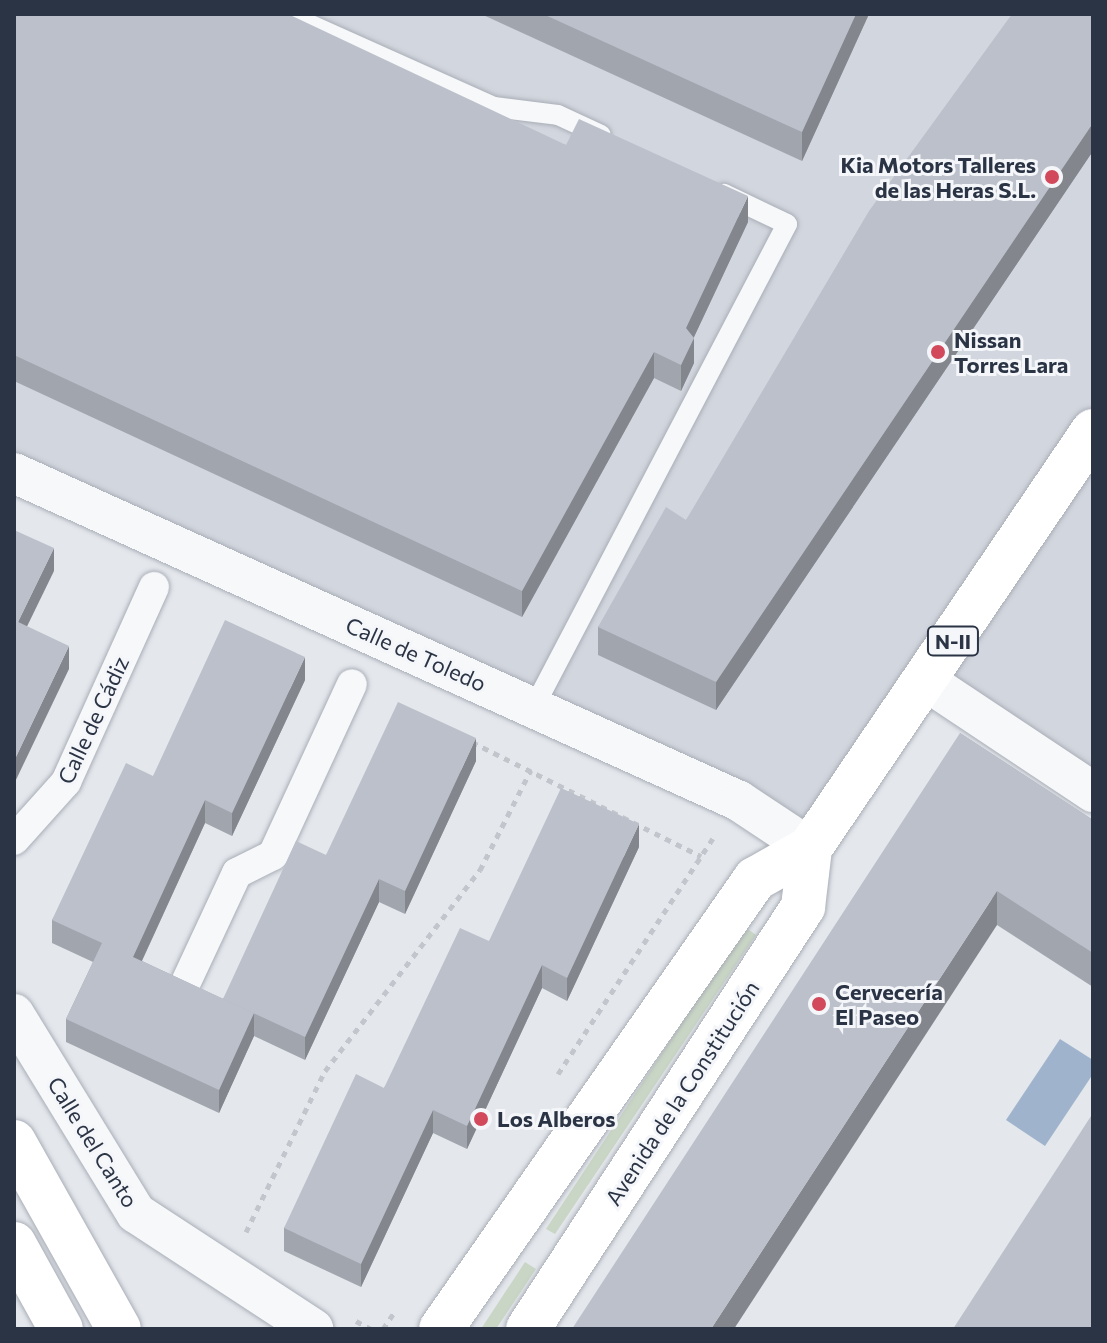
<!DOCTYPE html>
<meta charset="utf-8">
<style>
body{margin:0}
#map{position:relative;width:1107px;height:1343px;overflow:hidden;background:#e4e7ec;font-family:Commissioner,sans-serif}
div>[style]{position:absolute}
.built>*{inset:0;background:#d2d6de}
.green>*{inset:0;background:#c9d6c5}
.water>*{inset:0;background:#9fb4cc}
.path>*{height:5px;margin-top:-2.5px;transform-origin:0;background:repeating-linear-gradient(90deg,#c2c5cb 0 6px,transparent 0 12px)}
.roads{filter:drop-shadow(0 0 2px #a9aeb7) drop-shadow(0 0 2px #a9aeb7)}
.service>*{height:20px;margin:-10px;padding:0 10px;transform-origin:10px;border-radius:10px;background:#f7f8fa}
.pedestrian>*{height:30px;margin:-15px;padding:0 15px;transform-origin:15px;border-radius:15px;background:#f7f8fa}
.minor>*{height:40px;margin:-20px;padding:0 20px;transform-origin:20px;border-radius:20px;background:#f7f8fa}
.secondary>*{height:44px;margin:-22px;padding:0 22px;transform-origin:22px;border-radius:22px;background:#fff}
.primary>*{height:44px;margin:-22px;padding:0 22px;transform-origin:22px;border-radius:22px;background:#fff}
.wall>*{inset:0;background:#a1a5ae}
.shaded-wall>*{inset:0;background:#83868d}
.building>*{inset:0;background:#bbc0ca}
.dots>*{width:22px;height:22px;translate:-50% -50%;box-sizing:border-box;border:4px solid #f4f6f9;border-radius:50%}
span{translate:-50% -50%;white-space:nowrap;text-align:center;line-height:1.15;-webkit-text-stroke:6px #f4f6f9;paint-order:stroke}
.shield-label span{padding:2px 6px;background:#f4f6f9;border:2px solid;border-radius:6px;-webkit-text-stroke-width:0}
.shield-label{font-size:20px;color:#2b3445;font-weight:700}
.poi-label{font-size:22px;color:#2b3445;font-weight:700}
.right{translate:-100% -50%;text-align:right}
.left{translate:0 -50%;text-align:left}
.street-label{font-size:22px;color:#2b3445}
.frame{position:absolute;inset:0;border:16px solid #2b3445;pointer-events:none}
</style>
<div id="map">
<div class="built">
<div style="clip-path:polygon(14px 14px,1093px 14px,1093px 792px,926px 681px,810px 848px,14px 473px)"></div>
</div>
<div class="green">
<div style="clip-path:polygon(745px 927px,756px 935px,555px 1234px,546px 1229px)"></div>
<div style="clip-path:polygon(525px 1262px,536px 1269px,496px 1329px,481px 1329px)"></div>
</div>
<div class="water">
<div style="clip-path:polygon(1060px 1039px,1093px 1060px,1093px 1074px,1045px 1146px,1006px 1120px)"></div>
</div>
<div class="path">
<div style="left:472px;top:742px;width:256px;rotate:26.5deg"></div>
<div style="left:558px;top:1074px;width:282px;rotate:-56.7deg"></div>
<div style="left:246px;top:1232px;width:179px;rotate:-63.9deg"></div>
<div style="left:325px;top:1071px;width:254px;rotate:-52.4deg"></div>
<div style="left:480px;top:870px;width:112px;rotate:-63deg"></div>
<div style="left:356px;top:1321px;width:17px;rotate:28deg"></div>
<div style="left:383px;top:1329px;width:23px;rotate:-56deg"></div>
</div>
<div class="roads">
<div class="service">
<div style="left:286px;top:14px;width:228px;rotate:24.1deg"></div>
<div style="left:494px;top:107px;width:64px;rotate:7.1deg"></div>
<div style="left:558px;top:115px;width:47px;rotate:24.9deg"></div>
<div style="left:534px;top:707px;width:545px;rotate:-62.35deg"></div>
<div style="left:787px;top:224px;width:70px;rotate:-154.5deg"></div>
</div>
<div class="pedestrian">
<div style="left:14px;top:840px;width:78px;rotate:-48.1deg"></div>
<div style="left:66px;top:782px;width:214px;rotate:-65.7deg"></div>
<div style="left:187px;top:980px;width:118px;rotate:-65deg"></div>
<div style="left:237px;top:873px;width:40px;rotate:-26.6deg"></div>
<div style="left:273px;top:855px;width:188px;rotate:-65.2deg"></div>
</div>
<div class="minor">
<div style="left:14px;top:473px;width:796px;rotate:24.34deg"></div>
<div style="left:739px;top:801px;width:85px;rotate:33.5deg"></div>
<div style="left:926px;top:681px;width:201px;rotate:33.6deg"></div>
<div style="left:14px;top:1014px;width:233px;rotate:58.5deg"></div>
<div style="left:136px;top:1213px;width:212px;rotate:33.2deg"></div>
</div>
<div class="secondary">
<div style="left:14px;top:1142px;width:214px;rotate:60.7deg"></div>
<div style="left:14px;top:1244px;width:97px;rotate:61.1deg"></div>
</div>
<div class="primary">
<div style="left:441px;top:1329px;width:549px;rotate:-55.09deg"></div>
<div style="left:755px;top:879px;width:63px;rotate:-29.4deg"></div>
<div style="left:810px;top:848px;width:504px;rotate:-55.84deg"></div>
<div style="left:528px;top:1329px;width:504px;rotate:-56.91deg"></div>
<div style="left:803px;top:907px;width:59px;rotate:-83.2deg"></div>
</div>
</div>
<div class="wall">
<div style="clip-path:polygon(14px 14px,566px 145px,748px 222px,694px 337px,694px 363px,681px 391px,654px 378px,522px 617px,14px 381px)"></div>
<div style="clip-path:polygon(481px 14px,869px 14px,802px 161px)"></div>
<div style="clip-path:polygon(1093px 14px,1093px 151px,716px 710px,598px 655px,598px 627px,686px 520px)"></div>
<div style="clip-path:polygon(305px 680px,232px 836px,205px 823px,142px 961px,223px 999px,326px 855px,476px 761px,405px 914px,379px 902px,305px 1060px,254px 1036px,219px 1113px,66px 1042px,66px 1019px,93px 962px,52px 943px,52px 920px,153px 776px)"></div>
<div style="clip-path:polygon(960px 733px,1093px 820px,1093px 987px,997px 925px)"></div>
<div style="clip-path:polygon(639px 847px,567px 1001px,542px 988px,467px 1149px,433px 1133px,361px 1287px,284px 1251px,284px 1228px,489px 941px)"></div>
</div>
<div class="shaded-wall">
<div style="clip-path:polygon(856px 14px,869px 14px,802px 161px,802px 132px)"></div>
<div style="clip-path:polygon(1093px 123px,1093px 151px,716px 710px,716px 682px)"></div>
<div style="clip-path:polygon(748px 196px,748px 222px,686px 354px,686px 328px)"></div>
<div style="clip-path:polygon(694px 338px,694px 363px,681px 391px,681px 365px)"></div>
<div style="clip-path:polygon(654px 352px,654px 378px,522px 617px,522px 591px)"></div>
<div style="clip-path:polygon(54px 548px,54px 571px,18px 645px,18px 622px)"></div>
<div style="clip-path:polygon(69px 646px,69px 669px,14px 784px,14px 761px)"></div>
<div style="clip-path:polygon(305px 657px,305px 680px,232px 836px,232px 813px)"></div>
<div style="clip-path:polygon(476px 738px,476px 761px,405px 914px,405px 891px)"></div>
<div style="clip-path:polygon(205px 800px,205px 823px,133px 980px,133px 957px)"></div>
<div style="clip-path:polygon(639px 824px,639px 847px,567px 1001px,567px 978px)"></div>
<div style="clip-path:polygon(379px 879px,379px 902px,305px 1060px,305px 1037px)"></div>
<div style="clip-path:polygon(997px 891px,997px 925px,734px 1329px,711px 1329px)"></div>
<div style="clip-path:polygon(542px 965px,542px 988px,467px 1149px,467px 1126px)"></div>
<div style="clip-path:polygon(254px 1013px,254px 1036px,219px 1113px,219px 1090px)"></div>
<div style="clip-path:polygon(433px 1110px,433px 1133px,361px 1287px,361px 1264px)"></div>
</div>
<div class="building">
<div style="clip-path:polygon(14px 14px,288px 14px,566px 145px,579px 119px,748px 196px,686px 328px,694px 338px,681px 365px,654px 352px,522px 591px,14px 355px)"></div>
<div style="clip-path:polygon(543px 14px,856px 14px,802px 132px)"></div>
<div style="clip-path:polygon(1012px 14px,1093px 14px,1093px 123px,716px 682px,598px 627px,666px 507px,686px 520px,869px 211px)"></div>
<div style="clip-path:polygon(14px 530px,54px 548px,18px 622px,14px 620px)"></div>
<div style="clip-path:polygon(14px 620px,69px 646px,14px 761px)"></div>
<div style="clip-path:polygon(225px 620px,305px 657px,232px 813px,205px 800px,133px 957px,254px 1013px,219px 1090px,66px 1019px,102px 943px,52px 920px,126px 763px,153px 776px)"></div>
<div style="clip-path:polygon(398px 702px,476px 738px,405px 891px,379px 879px,305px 1037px,223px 999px,296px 841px,326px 855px)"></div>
<div style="clip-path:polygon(960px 733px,1093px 820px,1093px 953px,997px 891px,711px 1329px,572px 1329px)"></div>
<div style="clip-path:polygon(561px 788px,639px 824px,567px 978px,542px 965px,467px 1126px,433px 1110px,361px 1264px,284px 1228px,356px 1074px,384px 1088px,460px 928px,489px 941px)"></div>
<div style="clip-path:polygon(1093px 1113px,1093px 1329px,953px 1329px)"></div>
</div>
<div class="dots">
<div style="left:1052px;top:177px;background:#d1495b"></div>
<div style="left:938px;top:352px;background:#d1495b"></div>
<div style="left:819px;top:1004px;background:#d1495b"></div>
<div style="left:481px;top:1119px;background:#d1495b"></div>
</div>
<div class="shield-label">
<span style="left:953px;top:641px">N-II</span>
</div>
<div class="poi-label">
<span class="right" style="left:1036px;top:177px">Kia Motors Talleres<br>de las Heras S.L.</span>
<span class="left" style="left:954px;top:352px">Nissan<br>Torres Lara</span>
<span class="left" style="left:835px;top:1004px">Cervecería<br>El Paseo</span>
<span class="left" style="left:497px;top:1119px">Los Alberos</span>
</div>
<div class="street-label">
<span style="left:416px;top:654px;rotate:24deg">Calle de Toledo</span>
<span style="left:93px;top:720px;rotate:-65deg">Calle de Cádiz</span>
<span style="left:682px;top:1093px;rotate:-57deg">Avenida de la Constitución</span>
<span style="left:93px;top:1142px;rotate:58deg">Calle del Canto</span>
</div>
<div class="frame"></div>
</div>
